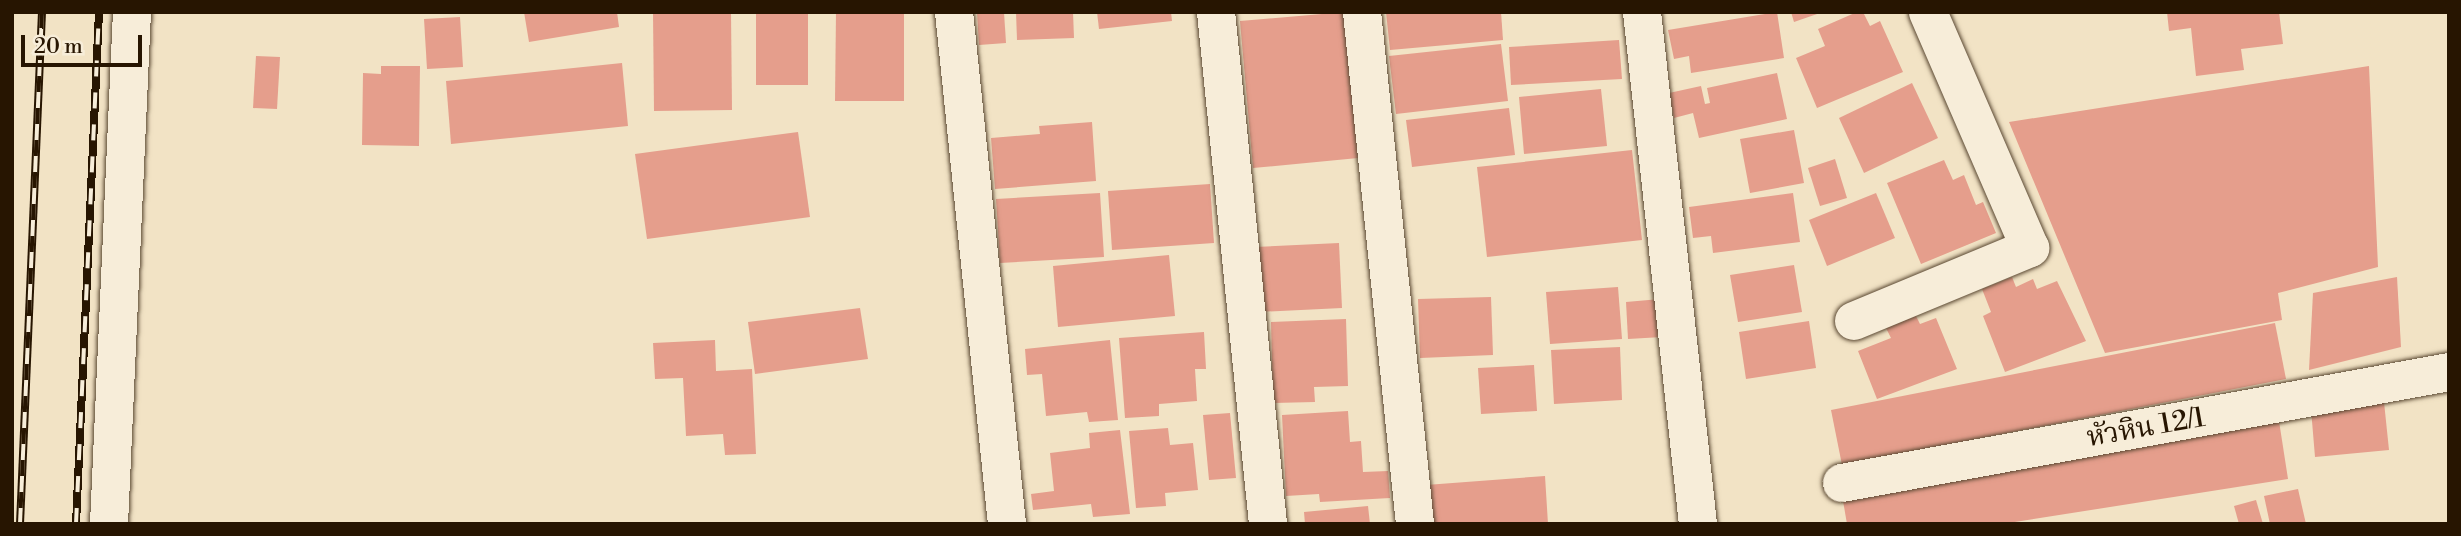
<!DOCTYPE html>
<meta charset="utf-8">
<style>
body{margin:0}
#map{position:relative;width:2461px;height:536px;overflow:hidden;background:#f2e3c5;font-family:"Libre Bodoni","Noto Serif Thai",serif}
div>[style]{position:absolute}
.building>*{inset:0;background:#e59e8c}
.roads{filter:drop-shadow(0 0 2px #5a4832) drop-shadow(0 0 2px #5a4832)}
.minor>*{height:38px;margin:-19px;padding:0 19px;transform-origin:19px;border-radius:19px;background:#f7edd9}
.rail>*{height:8px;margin-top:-4px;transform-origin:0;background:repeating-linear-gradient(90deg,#f7edd9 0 16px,#271501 0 32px);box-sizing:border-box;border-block:2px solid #271501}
span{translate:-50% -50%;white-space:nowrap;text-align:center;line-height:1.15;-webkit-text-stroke:6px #f7edd9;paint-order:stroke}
.street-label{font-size:28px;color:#271501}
.frame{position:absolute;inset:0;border:14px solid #271501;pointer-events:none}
.scale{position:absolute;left:21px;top:35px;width:121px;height:32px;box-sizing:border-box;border:4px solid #271501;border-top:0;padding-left:9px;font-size:21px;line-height:24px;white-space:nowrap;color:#271501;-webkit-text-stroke:5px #f7edd9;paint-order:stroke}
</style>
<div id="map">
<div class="building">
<div style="clip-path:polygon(524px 12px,617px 12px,619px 27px,529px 42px)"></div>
<div style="clip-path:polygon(653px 12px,731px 12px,732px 110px,654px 111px)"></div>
<div style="clip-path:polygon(756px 12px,808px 12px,808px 85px,756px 85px)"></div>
<div style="clip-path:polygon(836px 12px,904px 12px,904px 101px,835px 101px)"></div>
<div style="clip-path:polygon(977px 12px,1004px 12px,1006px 43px,979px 45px)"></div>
<div style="clip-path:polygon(1016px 12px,1073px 12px,1074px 38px,1017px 40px)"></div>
<div style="clip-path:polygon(1097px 12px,1171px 12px,1172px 21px,1099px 29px)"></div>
<div style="clip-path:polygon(1345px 12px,1358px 158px,1253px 168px,1240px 21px)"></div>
<div style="clip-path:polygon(1386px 12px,1501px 12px,1503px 40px,1390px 50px)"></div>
<div style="clip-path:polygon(1777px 12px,1784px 58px,1691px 73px,1689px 56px,1674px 59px,1668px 30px)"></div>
<div style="clip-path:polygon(1791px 12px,1820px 12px,1820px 13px,1794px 22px)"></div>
<div style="clip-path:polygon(1857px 12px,1863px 12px,1870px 26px,1880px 21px,1903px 72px,1817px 108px,1796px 58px,1825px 46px,1818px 29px)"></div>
<div style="clip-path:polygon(2167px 12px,2279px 12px,2283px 44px,2241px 49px,2244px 70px,2196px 76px,2191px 28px,2169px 31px)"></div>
<div style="clip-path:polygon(460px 17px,463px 67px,427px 69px,424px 19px)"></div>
<div style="clip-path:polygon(1619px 40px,1622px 79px,1511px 85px,1509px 47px)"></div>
<div style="clip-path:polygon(1501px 44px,1508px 101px,1396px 114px,1389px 56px)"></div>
<div style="clip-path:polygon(256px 56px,280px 57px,277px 109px,253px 108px)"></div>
<div style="clip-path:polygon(622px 63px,628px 126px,451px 144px,446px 81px)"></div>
<div style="clip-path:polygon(381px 66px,420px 66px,419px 146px,362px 145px,363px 73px,381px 74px)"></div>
<div style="clip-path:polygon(2369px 66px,2378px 267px,2278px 293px,2282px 320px,2105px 353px,2009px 122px)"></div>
<div style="clip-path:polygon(1777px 73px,1787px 119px,1699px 138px,1693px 113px,1674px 118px,1669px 93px,1701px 86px,1705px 104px,1710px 103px,1707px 88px)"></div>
<div style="clip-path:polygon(1912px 83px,1938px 138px,1864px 173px,1839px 118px)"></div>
<div style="clip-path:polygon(1601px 89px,1607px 146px,1524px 154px,1519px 97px)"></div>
<div style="clip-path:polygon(1509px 108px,1515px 155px,1412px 167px,1406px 120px)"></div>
<div style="clip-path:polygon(1092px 122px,1096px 181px,995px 189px,991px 138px,1040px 134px,1039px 126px)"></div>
<div style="clip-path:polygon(1794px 130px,1804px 183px,1750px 193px,1740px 139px)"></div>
<div style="clip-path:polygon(798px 132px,810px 217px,647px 239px,635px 154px)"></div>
<div style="clip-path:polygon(1632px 150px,1642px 240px,1487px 257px,1477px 167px)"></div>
<div style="clip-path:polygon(1835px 159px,1847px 198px,1820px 206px,1808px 168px)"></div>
<div style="clip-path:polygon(1944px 160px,1953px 180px,1964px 175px,1976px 205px,1983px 202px,1996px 233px,1921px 264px,1887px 183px)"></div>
<div style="clip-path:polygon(1210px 184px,1214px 243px,1112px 250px,1108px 191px)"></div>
<div style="clip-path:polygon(1100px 193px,1104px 257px,1000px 263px,996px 199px)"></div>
<div style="clip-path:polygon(1793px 193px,1800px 242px,1713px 253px,1711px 236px,1693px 238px,1689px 207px)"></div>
<div style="clip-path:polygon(1876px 193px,1895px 238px,1827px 266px,1809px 220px)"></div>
<div style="clip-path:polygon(1339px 243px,1342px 308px,1258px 312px,1255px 247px)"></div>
<div style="clip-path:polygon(1169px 255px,1175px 316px,1058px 327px,1053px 266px)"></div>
<div style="clip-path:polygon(1794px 265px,1802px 312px,1738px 322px,1730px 275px)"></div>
<div style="clip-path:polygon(2012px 277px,2016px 287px,2033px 279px,2037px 289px,2057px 281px,2086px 341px,2005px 372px,1983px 316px,1991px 312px,1982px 289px)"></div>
<div style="clip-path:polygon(2397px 277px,2401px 347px,2309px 370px,2313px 293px)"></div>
<div style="clip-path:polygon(1618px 287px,1622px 339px,1550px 344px,1546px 292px)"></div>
<div style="clip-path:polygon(1491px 297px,1493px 355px,1420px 358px,1418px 299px)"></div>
<div style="clip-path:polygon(1660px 299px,1662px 337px,1628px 339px,1626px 302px)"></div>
<div style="clip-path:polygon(860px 308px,868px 359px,755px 374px,748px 322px)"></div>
<div style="clip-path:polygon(1916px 316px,1920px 324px,1936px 318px,1957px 369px,1877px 399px,1858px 351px,1891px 338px,1886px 328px)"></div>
<div style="clip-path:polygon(1346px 319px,1348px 386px,1314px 387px,1315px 402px,1273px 403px,1271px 322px)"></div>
<div style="clip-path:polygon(1809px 321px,1816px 368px,1746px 379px,1739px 332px)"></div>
<div style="clip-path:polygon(2275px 323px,2286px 379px,1842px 465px,1831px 410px)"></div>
<div style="clip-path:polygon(1204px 332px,1206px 369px,1195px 369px,1197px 401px,1159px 404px,1159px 416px,1125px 418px,1119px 338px)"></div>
<div style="clip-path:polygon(715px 340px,716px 371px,752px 369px,756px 454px,725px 455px,723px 434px,686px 436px,683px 378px,655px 379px,653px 343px)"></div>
<div style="clip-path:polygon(1110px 340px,1118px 420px,1089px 422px,1087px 412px,1046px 416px,1042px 374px,1027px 375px,1025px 349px)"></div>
<div style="clip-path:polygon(1620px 347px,1622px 400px,1554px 404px,1551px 350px)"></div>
<div style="clip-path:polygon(1534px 365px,1537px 411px,1481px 414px,1478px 368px)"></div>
<div style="clip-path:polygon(2384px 402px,2389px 450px,2315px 457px,2311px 409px)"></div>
<div style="clip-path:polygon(1348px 411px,1350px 442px,1361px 441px,1363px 472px,1388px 471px,1390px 498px,1320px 502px,1319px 494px,1286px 496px,1282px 415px)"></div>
<div style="clip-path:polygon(1230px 413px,1236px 478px,1209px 480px,1203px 415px)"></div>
<div style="clip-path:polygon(2279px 421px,2288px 479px,2002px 524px,1847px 524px,1841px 489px)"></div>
<div style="clip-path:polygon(1168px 428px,1170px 445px,1193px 443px,1198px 490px,1165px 493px,1166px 506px,1136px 508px,1129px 431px)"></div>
<div style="clip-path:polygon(1120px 430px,1130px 514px,1093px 517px,1091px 504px,1033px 510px,1031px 494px,1054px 491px,1050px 453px,1090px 448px,1089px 433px)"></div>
<div style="clip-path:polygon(1545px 476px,1548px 524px,1428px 524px,1426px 485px)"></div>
<div style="clip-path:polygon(2298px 489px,2306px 524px,2270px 524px,2264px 496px)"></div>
<div style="clip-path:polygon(2256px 500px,2263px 524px,2239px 524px,2234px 506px)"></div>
<div style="clip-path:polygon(1368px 506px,1370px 524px,1305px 524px,1304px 512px)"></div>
</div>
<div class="roads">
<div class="minor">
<div style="left:954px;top:12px;width:515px;rotate:84.09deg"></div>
<div style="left:1216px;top:12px;width:515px;rotate:84.2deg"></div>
<div style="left:1362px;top:12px;width:515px;rotate:84.09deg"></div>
<div style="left:1642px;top:12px;width:515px;rotate:83.76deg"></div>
<div style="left:1854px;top:321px;width:191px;rotate:-22.5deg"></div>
<div style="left:2030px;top:248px;width:257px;rotate:-113.4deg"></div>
<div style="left:1842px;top:483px;width:617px;rotate:-10.36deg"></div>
<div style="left:109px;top:524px;width:513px;rotate:-87.43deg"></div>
</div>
</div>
<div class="rail">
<div style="left:20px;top:524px;width:512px;rotate:-87.54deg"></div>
<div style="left:76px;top:524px;width:513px;rotate:-87.43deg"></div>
</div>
<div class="street-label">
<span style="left:2146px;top:428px;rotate:-10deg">หัวหิน 12/1</span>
</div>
<div class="frame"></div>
<div class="scale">20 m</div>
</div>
